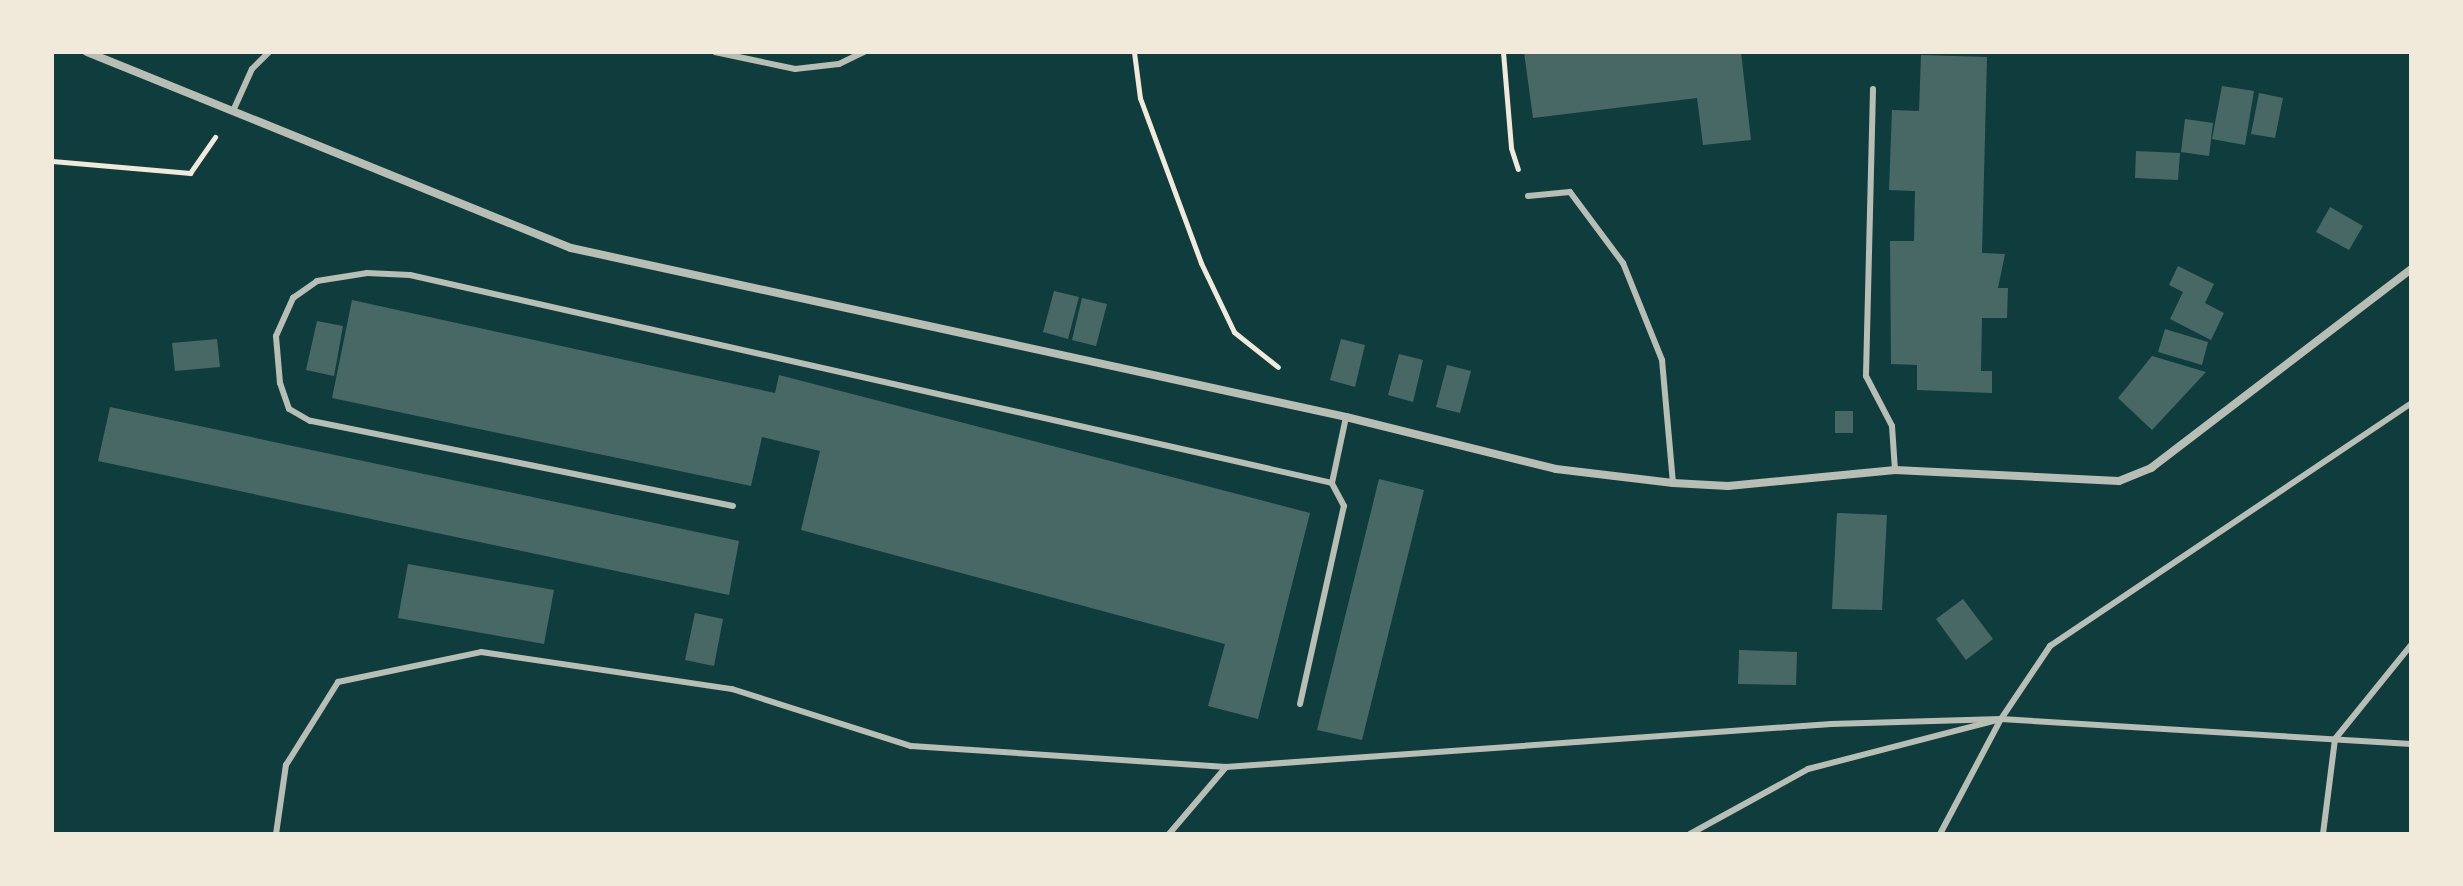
<!DOCTYPE html>
<style>
body{margin:0}
#map{position:relative;width:2463px;height:886px;overflow:hidden;background:#0f3d3e;font-family:"Playfair Display",serif}
div>[style]{position:absolute}
.building>*{inset:0;background:#486865}
.path>*{height:5px;margin:-2.5px;padding:0 2.5px;transform-origin:2.5px;border-radius:2.5px;background:#f1e9da}
.service>*{height:6px;margin:-3px;padding:0 3px;transform-origin:3px;border-radius:3px;background:#b8beb3}
.minor>*{height:8px;margin:-4px;padding:0 4px;transform-origin:4px;border-radius:4px;background:#b8beb3}
span{translate:-50% -50%;white-space:nowrap;text-align:center;line-height:1.15;-webkit-text-stroke:8px #f1e9da;paint-order:stroke}
.frame{position:absolute;inset:0;border:54px solid #f1e9da;pointer-events:none}
</style>
<div id="map">
<div class="building">
<div style="clip-path:polygon(1524px 52px,1741px 52px,1751px 140px,1703px 145px,1697px 98px,1533px 118px)"></div>
<div style="clip-path:polygon(1921px 55px,1987px 57px,1982px 253px,2005px 254px,1998px 288px,2008px 288px,2007px 318px,1982px 318px,1981px 371px,1992px 371px,1992px 393px,1917px 390px,1917px 365px,1891px 364px,1890px 241px,1914px 241px,1915px 191px,1889px 190px,1892px 110px,1919px 111px)"></div>
<div style="clip-path:polygon(2222px 86px,2254px 91px,2245px 145px,2212px 139px)"></div>
<div style="clip-path:polygon(2259px 93px,2283px 98px,2275px 138px,2251px 134px)"></div>
<div style="clip-path:polygon(2185px 119px,2213px 123px,2209px 156px,2181px 152px)"></div>
<div style="clip-path:polygon(2136px 151px,2180px 153px,2178px 180px,2135px 178px)"></div>
<div style="clip-path:polygon(2330px 207px,2363px 226px,2349px 250px,2316px 232px)"></div>
<div style="clip-path:polygon(2178px 266px,2214px 284px,2205px 303px,2224px 313px,2211px 340px,2170px 319px,2183px 292px,2169px 285px)"></div>
<div style="clip-path:polygon(1054px 291px,1079px 297px,1068px 339px,1043px 332px)"></div>
<div style="clip-path:polygon(1082px 298px,1107px 304px,1096px 346px,1072px 340px)"></div>
<div style="clip-path:polygon(352px 300px,775px 393px,779px 375px,1310px 513px,1258px 719px,1208px 706px,1225px 644px,801px 530px,820px 451px,762px 437px,751px 486px,332px 398px)"></div>
<div style="clip-path:polygon(317px 321px,343px 326px,334px 376px,306px 370px)"></div>
<div style="clip-path:polygon(2165px 329px,2208px 342px,2202px 365px,2158px 352px)"></div>
<div style="clip-path:polygon(217px 339px,220px 367px,175px 371px,172px 343px)"></div>
<div style="clip-path:polygon(1341px 339px,1365px 345px,1355px 387px,1330px 380px)"></div>
<div style="clip-path:polygon(1399px 354px,1423px 360px,1413px 402px,1388px 395px)"></div>
<div style="clip-path:polygon(2152px 356px,2206px 372px,2152px 430px,2118px 398px)"></div>
<div style="clip-path:polygon(1447px 365px,1471px 371px,1460px 413px,1436px 407px)"></div>
<div style="clip-path:polygon(110px 407px,739px 541px,729px 595px,98px 461px)"></div>
<div style="clip-path:polygon(1835px 411px,1853px 411px,1853px 433px,1835px 433px)"></div>
<div style="clip-path:polygon(1379px 479px,1424px 490px,1362px 740px,1317px 730px)"></div>
<div style="clip-path:polygon(1837px 513px,1887px 515px,1882px 610px,1832px 609px)"></div>
<div style="clip-path:polygon(408px 564px,554px 590px,544px 644px,398px 618px)"></div>
<div style="clip-path:polygon(1963px 599px,1993px 639px,1966px 660px,1936px 619px)"></div>
<div style="clip-path:polygon(695px 613px,723px 619px,714px 666px,685px 660px)"></div>
<div style="clip-path:polygon(1739px 650px,1797px 652px,1796px 685px,1738px 684px)"></div>
</div>
<div class="path">
<div style="left:1134px;top:52px;width:46px;rotate:82.6deg"></div>
<div style="left:1140px;top:98px;width:176px;rotate:69.7deg"></div>
<div style="left:1201px;top:263px;width:76px;rotate:64.4deg"></div>
<div style="left:1234px;top:332px;width:56px;rotate:38.5deg"></div>
<div style="left:1503px;top:52px;width:96px;rotate:85.2deg"></div>
<div style="left:1511px;top:148px;width:22px;rotate:72deg"></div>
<div style="left:52px;top:161px;width:139px;rotate:5deg"></div>
<div style="left:190px;top:173px;width:44px;rotate:-55.2deg"></div>
</div>
<div class="service">
<div style="left:715px;top:52px;width:82px;rotate:12deg"></div>
<div style="left:795px;top:69px;width:44px;rotate:-6.5deg"></div>
<div style="left:839px;top:64px;width:28px;rotate:-26deg"></div>
<div style="left:1873px;top:89px;width:287px;rotate:91.4deg"></div>
<div style="left:1866px;top:376px;width:56px;rotate:62.5deg"></div>
<div style="left:1892px;top:426px;width:44px;rotate:86.1deg"></div>
<div style="left:233px;top:111px;width:46px;rotate:-65.7deg"></div>
<div style="left:252px;top:69px;width:24px;rotate:-45deg"></div>
<div style="left:1528px;top:196px;width:42px;rotate:-5.4deg"></div>
<div style="left:1570px;top:192px;width:89px;rotate:53.3deg"></div>
<div style="left:1623px;top:263px;width:105px;rotate:68.1deg"></div>
<div style="left:1662px;top:360px;width:123px;rotate:84.9deg"></div>
<div style="left:733px;top:506px;width:431px;rotate:-168.6deg"></div>
<div style="left:310px;top:421px;width:24px;rotate:-150deg"></div>
<div style="left:289px;top:409px;width:28px;rotate:-109deg"></div>
<div style="left:280px;top:383px;width:47px;rotate:-94.9deg"></div>
<div style="left:276px;top:336px;width:42px;rotate:-65.9deg"></div>
<div style="left:293px;top:298px;width:29px;rotate:-35deg"></div>
<div style="left:317px;top:281px;width:51px;rotate:-9.1deg"></div>
<div style="left:367px;top:273px;width:43px;rotate:2.7deg"></div>
<div style="left:410px;top:275px;width:945px;rotate:12.71deg"></div>
<div style="left:1332px;top:483px;width:67px;rotate:-78deg"></div>
<div style="left:1300px;top:704px;width:203px;rotate:-77.5deg"></div>
<div style="left:1344px;top:506px;width:26px;rotate:-118deg"></div>
<div style="left:276px;top:834px;width:70px;rotate:-81.8deg"></div>
<div style="left:286px;top:765px;width:98px;rotate:-57.9deg"></div>
<div style="left:338px;top:682px;width:146px;rotate:-11.8deg"></div>
<div style="left:481px;top:652px;width:254px;rotate:8.4deg"></div>
<div style="left:732px;top:689px;width:188px;rotate:17.7deg"></div>
<div style="left:911px;top:746px;width:316px;rotate:3.8deg"></div>
<div style="left:1226px;top:767px;width:607px;rotate:-4.07deg"></div>
<div style="left:1831px;top:724px;width:170px;rotate:-1.7deg"></div>
<div style="left:1169px;top:834px;width:88px;rotate:-49.6deg"></div>
<div style="left:1690px;top:834px;width:135px;rotate:-28.8deg"></div>
<div style="left:1808px;top:769px;width:199px;rotate:-14.5deg"></div>
<div style="left:2001px;top:719px;width:88px;rotate:-56.1deg"></div>
<div style="left:2050px;top:646px;width:435px;rotate:-33.9deg"></div>
<div style="left:1940px;top:834px;width:130px;rotate:-62.1deg"></div>
<div style="left:2001px;top:719px;width:411px;rotate:3.5deg"></div>
<div style="left:2323px;top:834px;width:96px;rotate:-82.8deg"></div>
<div style="left:2335px;top:739px;width:121px;rotate:-51deg"></div>
</div>
<div class="minor">
<div style="left:87px;top:52px;width:522px;rotate:22.05deg"></div>
<div style="left:571px;top:248px;width:793px;rotate:12.3deg"></div>
<div style="left:1346px;top:417px;width:216px;rotate:13.9deg"></div>
<div style="left:1556px;top:469px;width:118px;rotate:6.8deg"></div>
<div style="left:1673px;top:483px;width:55px;rotate:3.1deg"></div>
<div style="left:1728px;top:486px;width:168px;rotate:-5.5deg"></div>
<div style="left:1895px;top:470px;width:224px;rotate:2.8deg"></div>
<div style="left:2119px;top:481px;width:35px;rotate:-22deg"></div>
<div style="left:2151px;top:468px;width:327px;rotate:-37.4deg"></div>
</div>
<div class="frame"></div>
</div>
